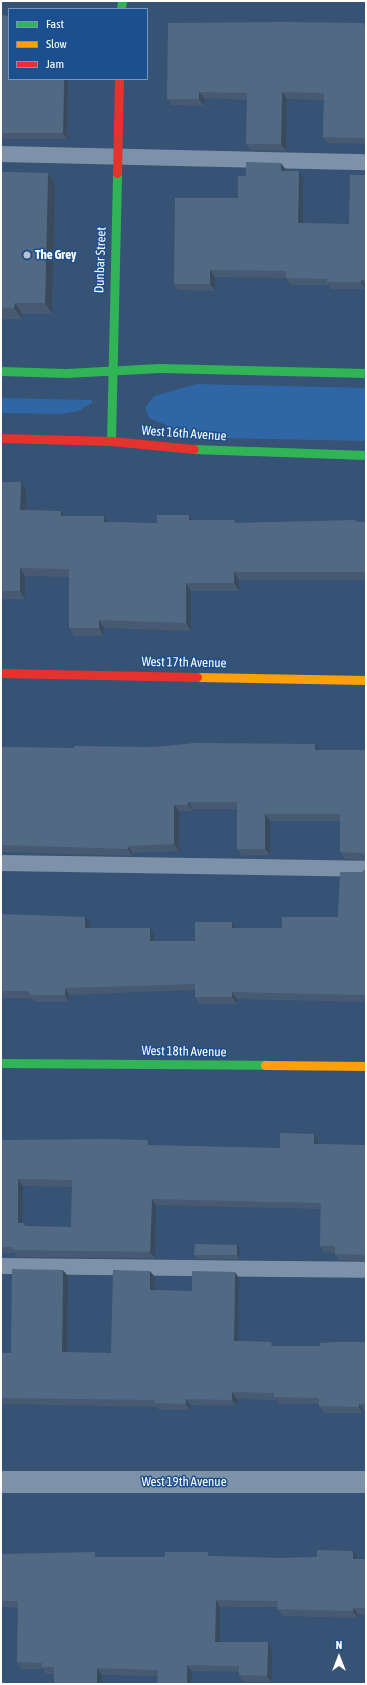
<!DOCTYPE html>
<style>
body{margin:0}
#map{position:relative;width:367px;height:1685px;overflow:hidden;background:#365274;font-family:"Asap Condensed",sans-serif}
div>[style]{position:absolute}
.green>*{inset:0;background:#2f66a5}
.lane>*{height:16px;margin:-8px;padding:0 8px;transform-origin:8px;border-radius:8px;background:#7d92a8}
.street>*{height:22px;margin:-11px;padding:0 11px;transform-origin:11px;border-radius:11px;background:#7d92a8}
.fast>*{height:9px;margin:-4.5px;padding:0 4.5px;transform-origin:4.5px;border-radius:4.5px;background:#30b455}
.slow>*{height:9px;margin:-4.5px;padding:0 4.5px;transform-origin:4.5px;border-radius:4.5px;background:#ff9f0a}
.jam>*{height:9px;margin:-4.5px;padding:0 4.5px;transform-origin:4.5px;border-radius:4.5px;background:#e5322d}
.wall>*{inset:0;background:#475a72}
.shaded-wall>*{inset:0;background:#394a5c}
.building>*{inset:0;background:#526984}
.dots>*{width:11px;height:11px;translate:-50% -50%;box-sizing:border-box;border:2px solid #1b4f8f;border-radius:50%}
span{translate:-50% -50%;white-space:nowrap;text-align:center;line-height:1.15;-webkit-text-stroke:3px #1b4f8f;paint-order:stroke}
.poi-label{font-size:13px;color:#fff;font-weight:700}
.left{translate:0 -50%;text-align:left}
.street-label{font-size:13px;color:#fff}
.frame{position:absolute;inset:0;border:2px solid #fff;pointer-events:none}
.legend{position:absolute;left:8px;top:8px;width:140px;height:72px;box-sizing:border-box;background:#1b4f8f;border:1px solid #7695bc;margin:0;padding:5px 7px;list-style:none;font-size:12px;color:#fff}
.legend li{display:flex;align-items:center;gap:8px;height:20px}
.legend b{width:20px;border:1px solid #7695bc}
.north{position:absolute;left:319px;top:1637px;width:40px;height:40px;-webkit-text-stroke:3px #1b4f8f;paint-order:stroke;rotate:0deg;font-size:11px;font-weight:700;line-height:16px;text-align:center;color:#fff}
.north::after{content:'';display:block;margin:auto;width:14px;height:18px;background:#fff;clip-path:polygon(50% 0,100% 100%,50% 72%,0 100%)}
</style>
<div id="map">
<div class="green">
<div style="clip-path:polygon(197px 384px,366px 388px,366px 441px,215px 438px,187px 434px,149px 418px,145px 408px,154px 396px)"></div>
<div style="clip-path:polygon(1px 398px,92px 400px,92px 403px,78px 411px,61px 414px,1px 413px)"></div>
</div>
<div class="lane">
<div style="left:1px;top:154px;width:365px;rotate:1.3deg"></div>
<div style="left:1px;top:863px;width:365px;rotate:0.9deg"></div>
<div style="left:1px;top:1266px;width:365px;rotate:0.6deg"></div>
</div>
<div class="street">
<div style="left:1px;top:1482px;width:365px"></div>
</div>
<div class="fast">
<div style="left:121px;top:9px;width:8px;rotate:-83deg"></div>
<div style="left:1px;top:371px;width:65px;rotate:1.8deg"></div>
<div style="left:66px;top:373px;width:94px;rotate:-3deg"></div>
<div style="left:160px;top:368px;width:206px;rotate:1.4deg"></div>
<div style="left:111px;top:441px;width:268px;rotate:-88.7deg"></div>
<div style="left:194px;top:449px;width:172px;rotate:2deg"></div>
<div style="left:1px;top:1063px;width:264px;rotate:0.4deg"></div>
</div>
<div class="slow">
<div style="left:197px;top:677px;width:169px;rotate:1deg"></div>
<div style="left:265px;top:1065px;width:101px;rotate:0.6deg"></div>
</div>
<div class="jam">
<div style="left:117px;top:173px;width:94px;rotate:-88.8deg"></div>
<div style="left:1px;top:438px;width:110px;rotate:1.6deg"></div>
<div style="left:111px;top:441px;width:83px;rotate:5.5deg"></div>
<div style="left:1px;top:673px;width:196px;rotate:1.2deg"></div>
</div>
<div class="wall">
<div style="clip-path:polygon(1px 15px,9px 79px,68px 79px,67px 139px,3px 139px,1px 136px)"></div>
<div style="clip-path:polygon(364px 23px,366px 26px,366px 144px,328px 143px,323px 137px,324px 100px,287px 99px,286px 151px,251px 150px,246px 144px,247px 100px,204px 98px,204px 106px,172px 105px,167px 99px)"></div>
<div style="clip-path:polygon(286px 170px,286px 171px,303px 178px,303px 223px,349px 224px,366px 175px,366px 289px,332px 289px,329px 285px,291px 285px,286px 278px,215px 277px,215px 291px,178px 290px,174px 284px,238px 198px,246px 176px)"></div>
<div style="clip-path:polygon(1px 172px,48px 173px,55px 184px,52px 314px,22px 314px,22px 319px,1px 319px)"></div>
<div style="clip-path:polygon(1px 482px,21px 482px,26px 490px,26px 510px,61px 511px,65px 516px,104px 516px,108px 522px,157px 523px,189px 515px,192px 520px,234px 520px,236px 523px,356px 520px,358px 522px,366px 522px,366px 591px,365px 590px,365px 580px,239px 580px,239px 591px,191px 591px,191px 631px,104px 628px,104px 636px,74px 636px,69px 628px,69px 577px,25px 576px,25px 599px,1px 599px)"></div>
<div style="clip-path:polygon(315px 744px,319px 750px,366px 750px,366px 860px,345px 859px,340px 852px,340px 821px,270px 821px,270px 855px,242px 855px,237px 849px,237px 809px,193px 809px,193px 811px,179px 811px,179px 851px,132px 853px,132px 856px,1px 852px,1px 747px,74px 748px)"></div>
<div style="clip-path:polygon(366px 869px,366px 1002px,237px 999px,237px 1004px,200px 1004px,195px 997px,195px 990px,69px 995px,69px 1002px,35px 1002px,32px 998px,1px 998px,1px 914px,90px 923px,90px 928px,154px 935px,154px 941px,195px 941px,232px 922px,236px 928px,282px 928px,338px 917px,362px 872px)"></div>
<div style="clip-path:polygon(evenodd,314px 1134px,318px 1140px,318px 1144px,366px 1145px,366px 1262px,339px 1260px,335px 1253px,324px 1252px,320px 1246px,320px 1209px,156px 1205px,155px 1258px,17px 1257px,15px 1253px,1px 1253px,1px 1140px,151px 1146px,280px 1148px,314px 1134px,23px 1186px,72px 1187px,71px 1227px,26px 1226px,24px 1223px,22px 1223px,23px 1186px)"></div>
<div style="clip-path:polygon(237px 1245px,240px 1248px,239px 1259px,197px 1259px,194px 1255px)"></div>
<div style="clip-path:polygon(68px 1276px,67px 1352px,111px 1353px,155px 1277px,154px 1290px,192px 1291px,239px 1278px,238px 1341px,271px 1342px,273px 1346px,320px 1346px,366px 1342px,366px 1410px,363px 1410px,363px 1413px,324px 1413px,319px 1406px,319px 1404px,279px 1404px,276px 1400px,237px 1399px,237px 1406px,190px 1405px,190px 1410px,159px 1410px,157px 1407px,1px 1404px,1px 1353px,11px 1353px)"></div>
<div style="clip-path:polygon(1px 1554px,97px 1557px,165px 1557px,211px 1556px,278px 1558px,357px 1557px,357px 1559px,366px 1559px,366px 1615px,358px 1614px,358px 1618px,282px 1616px,277px 1609px,278px 1607px,220px 1607px,220px 1642px,268px 1642px,272px 1649px,272px 1682px,243px 1682px,239px 1675px,239px 1672px,192px 1671px,157px 1676px,46px 1674px,43px 1669px,21px 1669px,17px 1662px,18px 1608px,3px 1607px,1px 1604px)"></div>
</div>
<div class="shaded-wall">
<div style="clip-path:polygon(64px 79px,68px 79px,67px 139px,63px 133px)"></div>
<div style="clip-path:polygon(199px 92px,204px 98px,204px 106px,199px 99px)"></div>
<div style="clip-path:polygon(282px 92px,287px 99px,286px 151px,281px 144px)"></div>
<div style="clip-path:polygon(365px 97px,366px 98px,366px 139px,365px 138px)"></div>
<div style="clip-path:polygon(281px 163px,286px 170px,286px 178px,281px 171px)"></div>
<div style="clip-path:polygon(299px 171px,303px 178px,303px 230px,298px 223px)"></div>
<div style="clip-path:polygon(48px 173px,55px 184px,52px 314px,45px 303px)"></div>
<div style="clip-path:polygon(210px 270px,215px 277px,215px 291px,210px 284px)"></div>
<div style="clip-path:polygon(361px 280px,366px 286px,366px 289px,361px 282px)"></div>
<div style="clip-path:polygon(15px 303px,22px 314px,22px 319px,14px 308px)"></div>
<div style="clip-path:polygon(21px 482px,26px 490px,26px 518px,20px 510px)"></div>
<div style="clip-path:polygon(61px 511px,67px 519px,61px 516px)"></div>
<div style="clip-path:polygon(189px 515px,194px 522px,189px 520px)"></div>
<div style="clip-path:polygon(104px 516px,109px 524px,104px 522px)"></div>
<div style="clip-path:polygon(20px 568px,25px 576px,25px 599px,20px 591px)"></div>
<div style="clip-path:polygon(234px 572px,239px 580px,239px 591px,234px 583px)"></div>
<div style="clip-path:polygon(186px 583px,191px 591px,191px 631px,186px 623px)"></div>
<div style="clip-path:polygon(99px 620px,104px 628px,104px 636px,99px 628px)"></div>
<div style="clip-path:polygon(315px 744px,320px 751px,315px 750px)"></div>
<div style="clip-path:polygon(188px 802px,193px 809px,193px 811px,188px 805px)"></div>
<div style="clip-path:polygon(174px 805px,179px 811px,179px 851px,174px 844px)"></div>
<div style="clip-path:polygon(265px 814px,270px 821px,270px 855px,265px 849px)"></div>
<div style="clip-path:polygon(128px 846px,132px 853px,132px 856px,128px 849px)"></div>
<div style="clip-path:polygon(85px 917px,90px 923px,90px 935px,85px 928px)"></div>
<div style="clip-path:polygon(232px 922px,237px 929px,232px 928px)"></div>
<div style="clip-path:polygon(150px 928px,154px 935px,154px 947px,150px 941px)"></div>
<div style="clip-path:polygon(65px 988px,69px 995px,69px 1002px,65px 995px)"></div>
<div style="clip-path:polygon(232px 992px,237px 999px,237px 1004px,232px 997px)"></div>
<div style="clip-path:polygon(314px 1134px,318px 1140px,318px 1150px,314px 1144px)"></div>
<div style="clip-path:polygon(148px 1140px,152px 1147px,148px 1145px)"></div>
<div style="clip-path:polygon(18px 1179px,23px 1186px,22px 1229px,18px 1223px)"></div>
<div style="clip-path:polygon(152px 1199px,156px 1205px,155px 1258px,150px 1252px)"></div>
<div style="clip-path:polygon(237px 1245px,240px 1248px,239px 1259px,237px 1255px)"></div>
<div style="clip-path:polygon(63px 1270px,68px 1276px,67px 1359px,62px 1352px)"></div>
<div style="clip-path:polygon(150px 1271px,155px 1277px,154px 1296px,150px 1290px)"></div>
<div style="clip-path:polygon(235px 1272px,239px 1278px,238px 1347px,234px 1341px)"></div>
<div style="clip-path:polygon(232px 1392px,237px 1399px,237px 1406px,232px 1400px)"></div>
<div style="clip-path:polygon(186px 1399px,190px 1405px,190px 1410px,186px 1404px)"></div>
<div style="clip-path:polygon(359px 1404px,363px 1410px,363px 1413px,359px 1407px)"></div>
<div style="clip-path:polygon(353px 1551px,357px 1557px,357px 1566px,353px 1559px)"></div>
<div style="clip-path:polygon(216px 1600px,220px 1607px,220px 1648px,215px 1642px)"></div>
<div style="clip-path:polygon(353px 1608px,358px 1614px,358px 1618px,353px 1611px)"></div>
<div style="clip-path:polygon(268px 1642px,272px 1649px,272px 1682px,267px 1676px)"></div>
<div style="clip-path:polygon(187px 1665px,192px 1671px,191px 1684px,187px 1684px)"></div>
<div style="clip-path:polygon(97px 1668px,102px 1675px,102px 1684px,97px 1684px)"></div>
</div>
<div class="building">
<div style="clip-path:polygon(1px 15px,9px 16px,9px 79px,64px 79px,63px 133px,1px 133px)"></div>
<div style="clip-path:polygon(284px 22px,364px 23px,364px 26px,366px 26px,366px 97px,365px 97px,365px 138px,323px 137px,324px 93px,282px 92px,281px 144px,246px 144px,247px 93px,199px 92px,199px 99px,167px 99px,168px 23px)"></div>
<div style="clip-path:polygon(246px 162px,281px 163px,281px 171px,299px 171px,298px 223px,349px 224px,350px 175px,366px 175px,366px 280px,361px 280px,361px 282px,327px 282px,327px 279px,286px 278px,286px 271px,210px 270px,210px 284px,174px 284px,175px 198px,238px 198px,238px 176px,246px 176px)"></div>
<div style="clip-path:polygon(1px 172px,48px 173px,45px 303px,15px 303px,14px 308px,1px 308px)"></div>
<div style="clip-path:polygon(1px 482px,21px 482px,20px 510px,61px 511px,61px 516px,104px 516px,104px 522px,157px 523px,157px 515px,189px 515px,189px 520px,234px 520px,234px 523px,356px 520px,356px 522px,366px 522px,366px 590px,365px 590px,365px 572px,234px 572px,234px 583px,186px 583px,186px 623px,99px 620px,99px 628px,69px 628px,69px 569px,20px 568px,20px 591px,1px 591px)"></div>
<div style="clip-path:polygon(195px 743px,315px 744px,315px 750px,366px 750px,366px 855px,362px 853px,340px 852px,340px 814px,265px 814px,265px 849px,237px 849px,237px 802px,188px 802px,188px 805px,174px 805px,174px 844px,128px 846px,128px 849px,1px 845px,1px 747px,74px 748px,74px 746px,155px 747px)"></div>
<div style="clip-path:polygon(366px 869px,366px 995px,232px 992px,232px 997px,195px 997px,195px 984px,65px 988px,65px 995px,30px 995px,30px 991px,1px 991px,1px 914px,85px 917px,85px 928px,150px 928px,150px 941px,195px 941px,195px 922px,232px 922px,232px 928px,282px 928px,282px 917px,338px 917px,340px 872px,362px 872px)"></div>
<div style="clip-path:polygon(evenodd,280px 1133px,314px 1134px,314px 1144px,366px 1145px,366px 1255px,335px 1254px,335px 1246px,320px 1246px,321px 1203px,152px 1199px,150px 1252px,13px 1250px,13px 1247px,1px 1247px,1px 1140px,105px 1139px,148px 1140px,148px 1145px,280px 1148px,280px 1133px,18px 1179px,72px 1180px,71px 1227px,24px 1226px,24px 1223px,18px 1223px,18px 1179px)"></div>
<div style="clip-path:polygon(195px 1244px,237px 1245px,237px 1255px,194px 1255px)"></div>
<div style="clip-path:polygon(12px 1269px,63px 1270px,62px 1352px,111px 1353px,113px 1270px,150px 1271px,150px 1290px,192px 1291px,192px 1271px,235px 1272px,234px 1341px,271px 1342px,271px 1346px,320px 1346px,320px 1343px,337px 1342px,366px 1342px,366px 1404px,359px 1404px,359px 1407px,319px 1406px,319px 1398px,274px 1397px,274px 1393px,232px 1392px,232px 1400px,186px 1399px,186px 1404px,155px 1403px,155px 1400px,1px 1398px,1px 1353px,11px 1353px)"></div>
<div style="clip-path:polygon(317px 1550px,353px 1551px,353px 1559px,366px 1559px,366px 1608px,353px 1608px,353px 1611px,277px 1609px,278px 1601px,216px 1600px,215px 1642px,268px 1642px,267px 1676px,239px 1675px,239px 1666px,187px 1665px,187px 1684px,157px 1684px,158px 1670px,97px 1668px,97px 1684px,54px 1684px,54px 1667px,42px 1667px,42px 1663px,17px 1662px,18px 1601px,1px 1601px,1px 1554px,95px 1552px,95px 1557px,165px 1557px,165px 1552px,208px 1552px,208px 1556px,278px 1558px,317px 1557px)"></div>
</div>
<div class="dots">
<div style="left:27px;top:255px;background:#b9c2ce"></div>
</div>
<div class="poi-label">
<span class="left" style="left:35px;top:255px">The Grey</span>
</div>
<div class="street-label">
<span style="left:101px;top:260px;rotate:-88deg">Dunbar Street</span>
<span style="left:184px;top:434px;rotate:4deg">West 16th Avenue</span>
<span style="left:184px;top:663px;rotate:1deg">West 17th Avenue</span>
<span style="left:184px;top:1052px;rotate:1deg">West 18th Avenue</span>
<span style="left:184px;top:1482px">West 19th Avenue</span>
</div>
<div class="frame"></div>
<ul class="legend">
<li><b style="height:5px;background:#30b455"></b>Fast</li>
<li><b style="height:5px;background:#ff9f0a"></b>Slow</li>
<li><b style="height:5px;background:#e5322d"></b>Jam</li>
</ul>
<div class="north">N</div>
</div>
